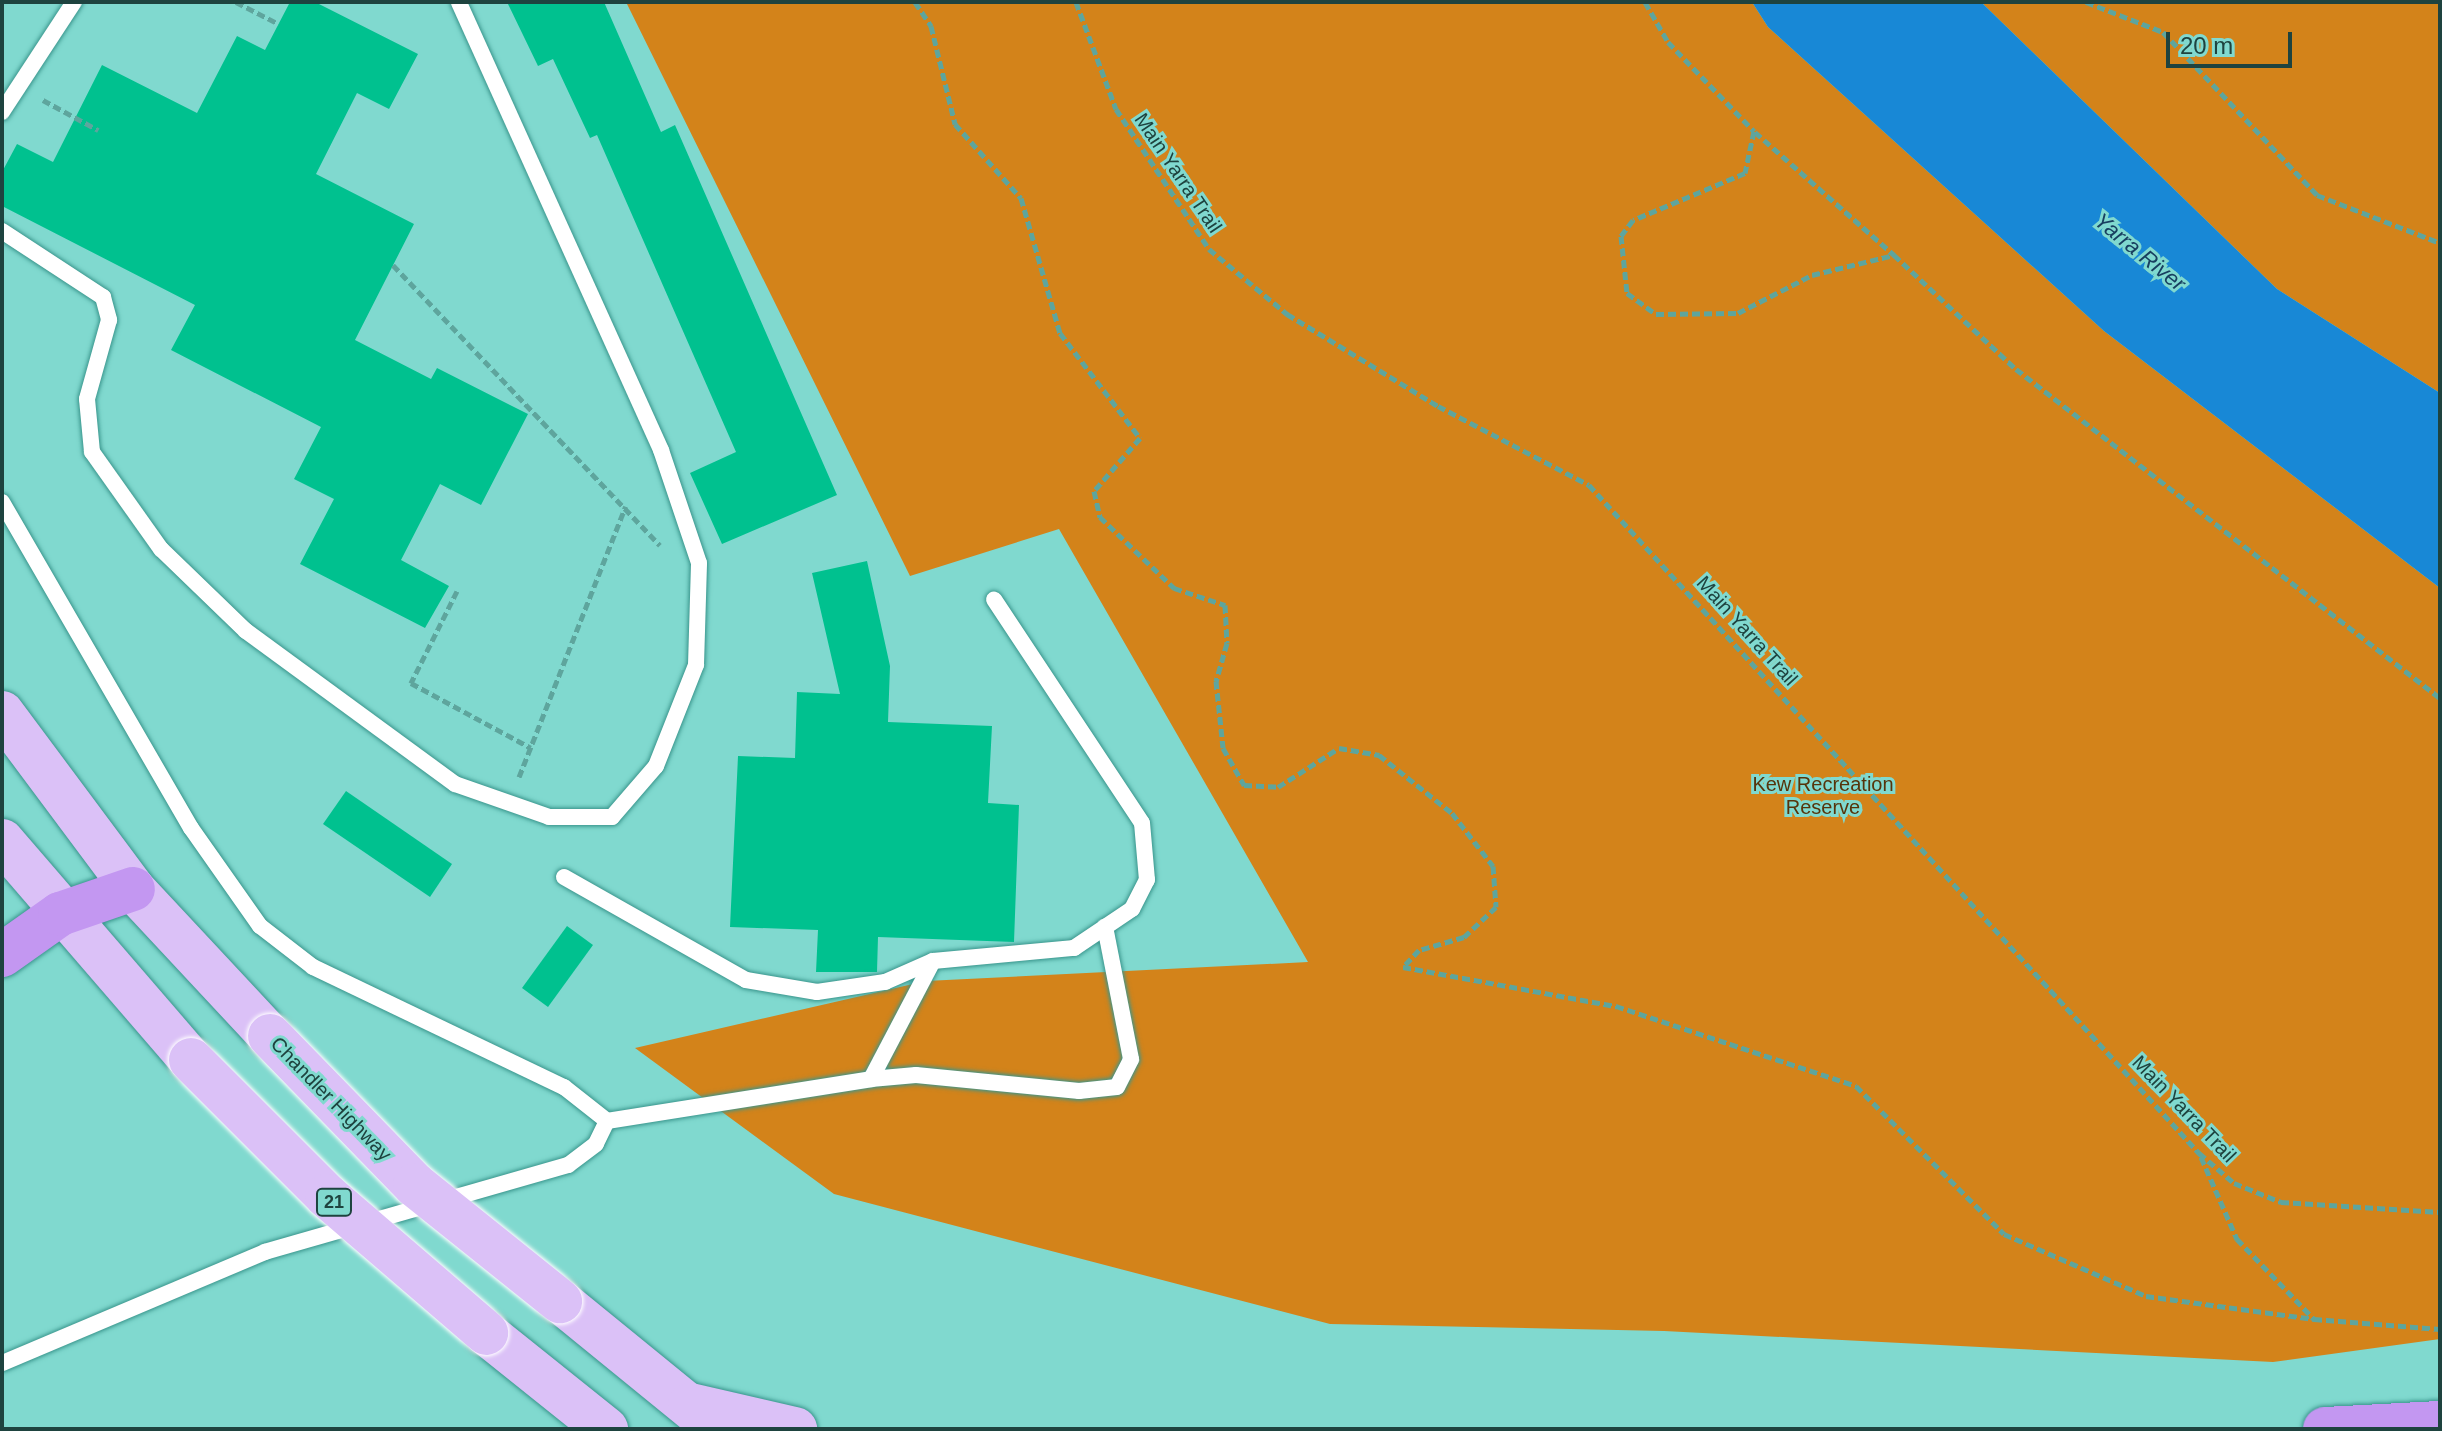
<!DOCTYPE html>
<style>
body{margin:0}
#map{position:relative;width:2442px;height:1431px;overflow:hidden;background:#80d9cf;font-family:Arial,sans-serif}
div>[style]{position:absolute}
.green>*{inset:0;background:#d3831a}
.water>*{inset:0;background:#1888d6}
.building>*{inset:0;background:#00c18f}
.path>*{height:5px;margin-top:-2.5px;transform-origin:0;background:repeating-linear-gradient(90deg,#5ea59d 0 8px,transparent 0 12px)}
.roads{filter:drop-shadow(0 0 2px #39958c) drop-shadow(0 0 2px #39958c)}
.lane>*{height:16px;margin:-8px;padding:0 8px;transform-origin:8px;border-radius:8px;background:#fff}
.primary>*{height:44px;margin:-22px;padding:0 22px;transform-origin:22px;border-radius:22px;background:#dbc1f7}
.highway>*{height:44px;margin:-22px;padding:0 22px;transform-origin:22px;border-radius:22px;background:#c397f1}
.bridges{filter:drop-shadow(0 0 2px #fff) drop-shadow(0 0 2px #fff)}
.primary-bridge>*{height:44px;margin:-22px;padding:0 22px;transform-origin:22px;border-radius:22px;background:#dbc1f7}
span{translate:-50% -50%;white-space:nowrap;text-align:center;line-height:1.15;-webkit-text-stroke:6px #80d9cf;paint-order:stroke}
.shield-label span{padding:2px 6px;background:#80d9cf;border:2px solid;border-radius:6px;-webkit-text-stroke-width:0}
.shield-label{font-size:18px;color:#1e433f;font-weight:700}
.street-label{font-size:20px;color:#1e433f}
.park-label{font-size:20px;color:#56340b}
.water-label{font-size:22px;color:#183f60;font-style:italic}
.frame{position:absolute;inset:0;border:4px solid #1e433f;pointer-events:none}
.scale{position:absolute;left:2166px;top:32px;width:126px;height:36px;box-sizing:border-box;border:4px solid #1e433f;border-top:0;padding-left:10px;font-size:24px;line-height:28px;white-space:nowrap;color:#1e433f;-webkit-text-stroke:6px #80d9cf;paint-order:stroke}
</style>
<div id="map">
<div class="green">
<div style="clip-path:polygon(626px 2px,1752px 2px,1768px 27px,2104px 331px,2440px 588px,2440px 1339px,2273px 1362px,1664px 1331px,1330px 1324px,834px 1194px,635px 1048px,926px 981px,1308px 962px,1059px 529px,910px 576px)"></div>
<div style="clip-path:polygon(1981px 2px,2440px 2px,2440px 393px,2277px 289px)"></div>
</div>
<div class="water">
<div style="clip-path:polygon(1752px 2px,1981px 2px,2277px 289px,2440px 393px,2440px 588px,2104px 331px,1768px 27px)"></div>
</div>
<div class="building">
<div style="clip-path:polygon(290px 2px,315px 2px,418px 54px,389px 109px,357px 93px,316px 174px,414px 224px,355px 340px,431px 379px,437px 368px,528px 414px,481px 505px,440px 484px,401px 560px,449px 586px,425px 628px,300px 564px,334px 499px,294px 479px,321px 427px,171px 350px,195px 305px,2px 206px,2px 172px,17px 144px,53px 162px,102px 65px,197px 113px,237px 36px,265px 50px)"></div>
<div style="clip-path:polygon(507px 2px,604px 2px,661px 132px,675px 125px,837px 495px,722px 544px,690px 473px,736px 452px,597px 135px,590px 138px,553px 59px,538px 66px)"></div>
<div style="clip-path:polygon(867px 561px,890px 666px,888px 722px,992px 726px,988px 803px,1019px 805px,1014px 942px,878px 937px,877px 972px,816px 972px,818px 930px,730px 927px,738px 756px,795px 758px,797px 692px,840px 694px,812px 573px)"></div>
<div style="clip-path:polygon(346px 791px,452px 864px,430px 897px,323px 824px)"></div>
<div style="clip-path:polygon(567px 926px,593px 945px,548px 1007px,522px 988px)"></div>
</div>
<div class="path">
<div style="left:236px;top:2px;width:48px;rotate:27.1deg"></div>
<div style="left:915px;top:2px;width:29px;rotate:56deg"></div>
<div style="left:931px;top:26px;width:101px;rotate:76.2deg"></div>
<div style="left:955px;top:124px;width:99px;rotate:48.3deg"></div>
<div style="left:1021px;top:198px;width:141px;rotate:73.9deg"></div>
<div style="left:1060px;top:333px;width:132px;rotate:52.7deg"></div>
<div style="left:1140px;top:438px;width:70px;rotate:131deg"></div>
<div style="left:1094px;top:491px;width:27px;rotate:77deg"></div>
<div style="left:1100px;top:517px;width:103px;rotate:43.8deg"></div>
<div style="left:1174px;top:588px;width:54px;rotate:18.4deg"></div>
<div style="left:1225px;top:605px;width:38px;rotate:87deg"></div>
<div style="left:1227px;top:643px;width:40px;rotate:106deg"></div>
<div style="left:1216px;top:681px;width:67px;rotate:84deg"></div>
<div style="left:1223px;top:748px;width:43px;rotate:60.4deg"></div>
<div style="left:1244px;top:785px;width:34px;rotate:3deg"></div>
<div style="left:1278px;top:787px;width:72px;rotate:-32.6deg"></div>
<div style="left:1339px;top:748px;width:41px;rotate:9.9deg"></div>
<div style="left:1379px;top:755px;width:93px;rotate:38.5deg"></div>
<div style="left:1452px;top:813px;width:67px;rotate:52.3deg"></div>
<div style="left:1493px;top:866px;width:41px;rotate:85.8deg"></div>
<div style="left:1496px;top:907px;width:44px;rotate:136.8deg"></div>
<div style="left:1464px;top:937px;width:47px;rotate:163.9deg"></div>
<div style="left:1419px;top:950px;width:23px;rotate:133deg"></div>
<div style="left:1403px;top:967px;width:217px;rotate:10.4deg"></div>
<div style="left:1616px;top:1006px;width:253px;rotate:18.4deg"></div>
<div style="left:1856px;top:1086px;width:209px;rotate:45deg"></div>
<div style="left:2004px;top:1234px;width:155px;rotate:23.6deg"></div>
<div style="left:2146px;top:1296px;width:170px;rotate:7.8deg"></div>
<div style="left:1076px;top:2px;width:114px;rotate:69.5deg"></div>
<div style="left:1116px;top:109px;width:168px;rotate:56.4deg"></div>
<div style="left:1209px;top:249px;width:102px;rotate:39.8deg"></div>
<div style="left:1287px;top:314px;width:177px;rotate:31.4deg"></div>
<div style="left:1438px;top:406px;width:170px;rotate:27.6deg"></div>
<div style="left:1589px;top:485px;width:905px;rotate:47.6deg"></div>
<div style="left:2199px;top:1153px;width:46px;rotate:40.6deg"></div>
<div style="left:2234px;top:1183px;width:51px;rotate:22deg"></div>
<div style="left:2281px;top:1202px;width:159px;rotate:3.6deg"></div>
<div style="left:1645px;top:2px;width:46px;rotate:60.1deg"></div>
<div style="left:1668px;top:42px;width:124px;rotate:46deg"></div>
<div style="left:1754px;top:131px;width:43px;rotate:102.1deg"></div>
<div style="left:1745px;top:173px;width:121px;rotate:157.2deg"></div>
<div style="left:1633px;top:220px;width:20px;rotate:127deg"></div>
<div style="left:1621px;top:236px;width:57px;rotate:84deg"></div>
<div style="left:1627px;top:293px;width:36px;rotate:36deg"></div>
<div style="left:1656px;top:314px;width:82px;rotate:-0.7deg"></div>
<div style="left:1738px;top:313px;width:83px;rotate:-27.2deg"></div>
<div style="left:1812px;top:275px;width:84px;rotate:-13.7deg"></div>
<div style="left:1894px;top:255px;width:167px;rotate:43.1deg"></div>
<div style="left:2016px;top:369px;width:537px;rotate:37.81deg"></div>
<div style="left:2086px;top:2px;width:83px;rotate:21.3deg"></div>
<div style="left:2163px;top:32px;width:224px;rotate:46.6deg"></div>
<div style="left:2317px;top:195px;width:132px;rotate:21.3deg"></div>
<div style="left:43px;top:100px;width:63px;rotate:28.6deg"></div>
<div style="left:1755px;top:132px;width:186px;rotate:41.5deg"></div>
<div style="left:393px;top:265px;width:387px;rotate:46.4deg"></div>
<div style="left:457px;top:591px;width:103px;rotate:116.6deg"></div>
<div style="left:411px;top:683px;width:136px;rotate:28.4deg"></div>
<div style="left:519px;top:777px;width:291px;rotate:-68.5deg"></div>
<div style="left:2201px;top:1157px;width:90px;rotate:66.3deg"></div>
<div style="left:2237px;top:1239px;width:111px;rotate:46.1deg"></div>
<div style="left:2314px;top:1319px;width:126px;rotate:4.5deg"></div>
</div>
<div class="roads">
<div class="lane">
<div style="left:2px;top:112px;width:131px;rotate:-56.8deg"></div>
<div style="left:2px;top:231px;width:121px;rotate:33.2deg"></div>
<div style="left:103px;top:297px;width:24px;rotate:75deg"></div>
<div style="left:109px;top:320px;width:82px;rotate:105.6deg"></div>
<div style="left:87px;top:399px;width:53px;rotate:84.6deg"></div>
<div style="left:92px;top:452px;width:119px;rotate:54.6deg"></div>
<div style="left:161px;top:549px;width:118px;rotate:44deg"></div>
<div style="left:246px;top:631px;width:259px;rotate:36.2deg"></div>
<div style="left:455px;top:784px;width:100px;rotate:19.3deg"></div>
<div style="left:549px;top:817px;width:63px"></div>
<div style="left:612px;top:817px;width:67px;rotate:-49.2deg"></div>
<div style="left:656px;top:766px;width:109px;rotate:-68.4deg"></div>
<div style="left:696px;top:665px;width:102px;rotate:-88.3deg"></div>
<div style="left:699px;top:563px;width:119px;rotate:-108.6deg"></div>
<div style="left:661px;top:450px;width:491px;rotate:-114.3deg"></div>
<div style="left:2px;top:502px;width:377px;rotate:59.9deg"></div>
<div style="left:191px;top:828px;width:120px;rotate:54.9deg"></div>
<div style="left:260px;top:926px;width:67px;rotate:37.7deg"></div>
<div style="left:313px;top:967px;width:278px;rotate:25.6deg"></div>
<div style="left:564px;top:1087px;width:55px;rotate:38.3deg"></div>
<div style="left:607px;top:1121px;width:25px;rotate:116deg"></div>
<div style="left:596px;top:1144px;width:35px;rotate:143deg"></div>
<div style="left:568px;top:1165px;width:315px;rotate:164deg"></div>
<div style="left:265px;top:1252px;width:285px;rotate:157.1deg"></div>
<div style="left:564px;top:877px;width:209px;rotate:29.5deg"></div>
<div style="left:746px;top:980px;width:72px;rotate:9.6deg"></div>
<div style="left:817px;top:992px;width:69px;rotate:-8.4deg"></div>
<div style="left:885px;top:982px;width:52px;rotate:-23.6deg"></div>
<div style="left:871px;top:1079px;width:45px;rotate:-5.1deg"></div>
<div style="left:916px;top:1075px;width:164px;rotate:5.6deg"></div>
<div style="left:1079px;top:1091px;width:38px;rotate:-6deg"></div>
<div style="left:1117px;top:1087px;width:31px;rotate:-63deg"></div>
<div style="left:1131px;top:1059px;width:135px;rotate:-101.1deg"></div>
<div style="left:607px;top:1121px;width:267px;rotate:-9deg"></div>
<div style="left:871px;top:1079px;width:133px;rotate:-62.3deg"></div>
<div style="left:933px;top:961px;width:142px;rotate:-5.3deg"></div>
<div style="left:1074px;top:948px;width:70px;rotate:-33.9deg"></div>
<div style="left:1132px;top:909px;width:33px;rotate:-63deg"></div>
<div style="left:1147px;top:880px;width:57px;rotate:-95deg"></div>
<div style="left:1142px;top:823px;width:268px;rotate:-123.5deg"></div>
</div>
<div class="primary">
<div style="left:2px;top:713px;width:219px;rotate:53.3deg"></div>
<div style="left:133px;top:889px;width:201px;rotate:47deg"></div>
<div style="left:2px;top:841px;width:289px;rotate:49.2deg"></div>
<div style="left:560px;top:1301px;width:203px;rotate:39.2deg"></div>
<div style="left:486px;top:1333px;width:154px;rotate:38.7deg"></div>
<div style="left:690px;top:1405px;width:108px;rotate:12.9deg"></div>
</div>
<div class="highway">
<div style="left:2px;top:955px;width:71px;rotate:-35.3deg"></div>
<div style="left:60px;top:914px;width:77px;rotate:-18.9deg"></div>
<div style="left:2325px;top:1429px;width:115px;rotate:-3deg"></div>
</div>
</div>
<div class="bridges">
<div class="primary-bridge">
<div style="left:270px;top:1036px;width:208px;rotate:45.8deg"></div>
<div style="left:415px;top:1185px;width:186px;rotate:38.7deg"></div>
<div style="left:191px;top:1060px;width:192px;rotate:45deg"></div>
<div style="left:327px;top:1196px;width:210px;rotate:40.7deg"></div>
</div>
</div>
<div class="shield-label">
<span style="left:334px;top:1202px">21</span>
</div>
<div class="street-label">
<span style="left:1178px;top:173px;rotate:56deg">Main Yarra Trail</span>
<span style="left:1747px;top:631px;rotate:48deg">Main Yarra Trail</span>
<span style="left:331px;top:1099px;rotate:46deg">Chandler Highway</span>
<span style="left:2184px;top:1109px;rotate:46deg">Main Yarra Trail</span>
</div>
<div class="park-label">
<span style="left:1823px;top:796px">Kew Recreation<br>Reserve</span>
</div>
<div class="water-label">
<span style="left:2140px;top:252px;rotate:39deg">Yarra River</span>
</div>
<div class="frame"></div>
<div class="scale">20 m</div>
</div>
